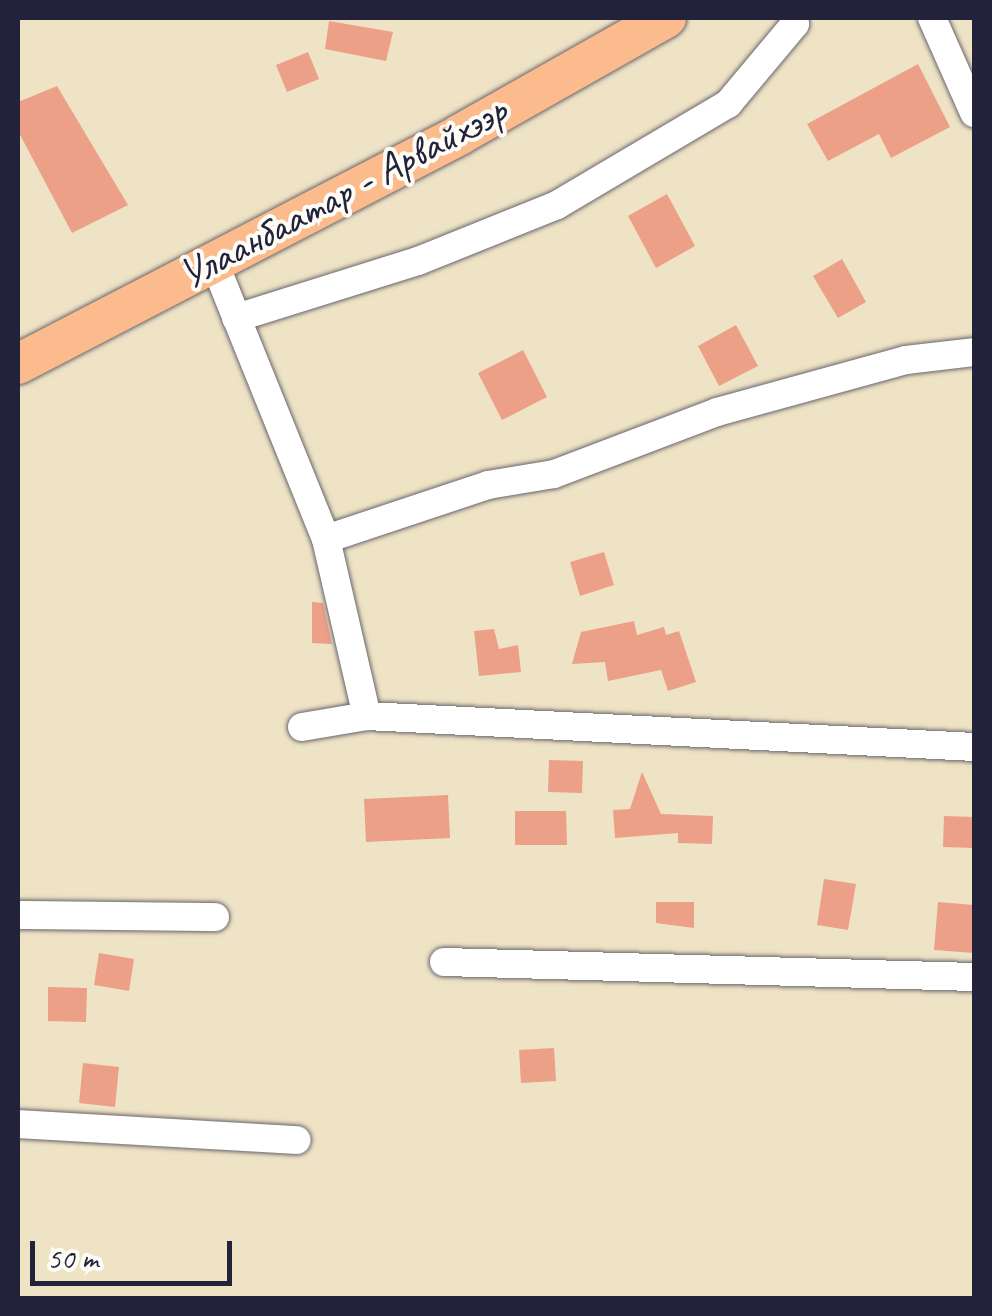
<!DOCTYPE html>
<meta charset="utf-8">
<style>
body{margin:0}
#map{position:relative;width:992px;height:1316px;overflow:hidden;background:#efe3c6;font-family:Caveat,sans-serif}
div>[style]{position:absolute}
.building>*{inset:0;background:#eba087}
.roads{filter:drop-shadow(0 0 2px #6a666c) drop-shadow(0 0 2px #6a666c)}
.minor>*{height:28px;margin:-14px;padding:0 14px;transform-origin:14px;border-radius:14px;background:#fff}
.highway>*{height:40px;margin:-20px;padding:0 20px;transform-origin:20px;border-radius:20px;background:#fbbb8c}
span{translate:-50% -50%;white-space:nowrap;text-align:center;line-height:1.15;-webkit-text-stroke:8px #fdfcf7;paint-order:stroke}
.street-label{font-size:42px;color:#22223b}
.frame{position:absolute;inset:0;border:20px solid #22223b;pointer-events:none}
.scale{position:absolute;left:30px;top:1241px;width:202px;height:45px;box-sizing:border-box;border:5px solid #22223b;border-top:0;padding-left:12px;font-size:30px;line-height:35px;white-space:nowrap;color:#22223b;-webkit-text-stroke:8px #fdfcf7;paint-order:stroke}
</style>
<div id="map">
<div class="building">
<div style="clip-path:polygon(329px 21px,393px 32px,386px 61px,325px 49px)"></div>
<div style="clip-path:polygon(308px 52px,319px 79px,287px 92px,276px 65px)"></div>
<div style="clip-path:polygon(918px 64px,950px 127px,891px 158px,879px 134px,828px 161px,807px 124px)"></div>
<div style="clip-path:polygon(57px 86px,128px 205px,72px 233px,18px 131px,18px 102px)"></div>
<div style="clip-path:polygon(667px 194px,695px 246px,656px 268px,628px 216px)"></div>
<div style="clip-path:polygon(842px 259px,866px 302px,838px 318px,813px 276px)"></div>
<div style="clip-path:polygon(736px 325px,758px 366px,719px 386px,698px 346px)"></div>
<div style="clip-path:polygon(523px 350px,547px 397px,502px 420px,478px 373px)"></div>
<div style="clip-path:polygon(604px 552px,614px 585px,580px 596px,570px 562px)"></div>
<div style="clip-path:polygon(312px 602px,323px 603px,332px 644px,312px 643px)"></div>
<div style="clip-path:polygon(634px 621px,637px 635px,664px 627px,666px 635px,679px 631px,696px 682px,668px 691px,661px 670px,608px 681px,605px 662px,572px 664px,581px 632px)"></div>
<div style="clip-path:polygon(494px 629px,499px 649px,518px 645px,521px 672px,479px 676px,474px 631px)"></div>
<div style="clip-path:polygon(549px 760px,583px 761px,582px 793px,548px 792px)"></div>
<div style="clip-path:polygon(642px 772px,661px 814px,713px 816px,712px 844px,678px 843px,678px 833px,615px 838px,613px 810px,630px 809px)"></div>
<div style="clip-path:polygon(448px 795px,450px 838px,366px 842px,364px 799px)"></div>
<div style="clip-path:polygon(515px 811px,566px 811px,567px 845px,515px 845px)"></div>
<div style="clip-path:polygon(944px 816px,974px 817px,974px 848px,943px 847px)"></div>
<div style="clip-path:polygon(824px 879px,856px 884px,848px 930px,817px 925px)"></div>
<div style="clip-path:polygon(656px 902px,694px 902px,694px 928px,656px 923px)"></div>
<div style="clip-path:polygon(938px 902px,974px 905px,974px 953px,934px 950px)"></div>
<div style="clip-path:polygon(99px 953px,134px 959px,129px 991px,94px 985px)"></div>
<div style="clip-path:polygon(48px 987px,87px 988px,86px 1022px,48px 1021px)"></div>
<div style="clip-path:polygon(554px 1048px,556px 1081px,521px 1083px,519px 1050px)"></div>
<div style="clip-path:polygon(83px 1063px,119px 1067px,115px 1107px,79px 1103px)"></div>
</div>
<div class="roads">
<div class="minor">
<div style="left:932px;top:18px;width:104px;rotate:66.1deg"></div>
<div style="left:214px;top:262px;width:299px;rotate:68deg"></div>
<div style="left:326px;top:539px;width:182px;rotate:77deg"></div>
<div style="left:236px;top:318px;width:191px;rotate:-17.4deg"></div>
<div style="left:418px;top:261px;width:150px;rotate:-21.9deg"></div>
<div style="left:557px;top:205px;width:199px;rotate:-30.6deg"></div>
<div style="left:728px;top:104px;width:104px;rotate:-50.1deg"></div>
<div style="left:795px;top:24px;width:6px;rotate:-99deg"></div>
<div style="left:326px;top:539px;width:171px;rotate:-18.4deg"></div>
<div style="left:488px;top:485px;width:67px;rotate:-9.5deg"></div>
<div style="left:554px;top:474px;width:174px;rotate:-20.8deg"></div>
<div style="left:717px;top:412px;width:196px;rotate:-15.4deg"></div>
<div style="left:906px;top:360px;width:68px;rotate:-6.7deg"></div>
<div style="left:302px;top:727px;width:66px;rotate:-9.6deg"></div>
<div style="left:367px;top:716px;width:608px;rotate:2.92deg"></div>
<div style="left:18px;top:915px;width:197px;rotate:0.6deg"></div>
<div style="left:444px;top:962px;width:530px;rotate:1.62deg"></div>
<div style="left:18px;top:1124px;width:279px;rotate:3.3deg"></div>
</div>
<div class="highway">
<div style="left:18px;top:364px;width:497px;rotate:-27.4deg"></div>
<div style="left:459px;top:135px;width:238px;rotate:-29.5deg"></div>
</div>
</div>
<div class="street-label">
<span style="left:343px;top:193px;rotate:-28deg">Улаанбаатар - Арвайхээр</span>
</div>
<div class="frame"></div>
<div class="scale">50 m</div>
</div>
